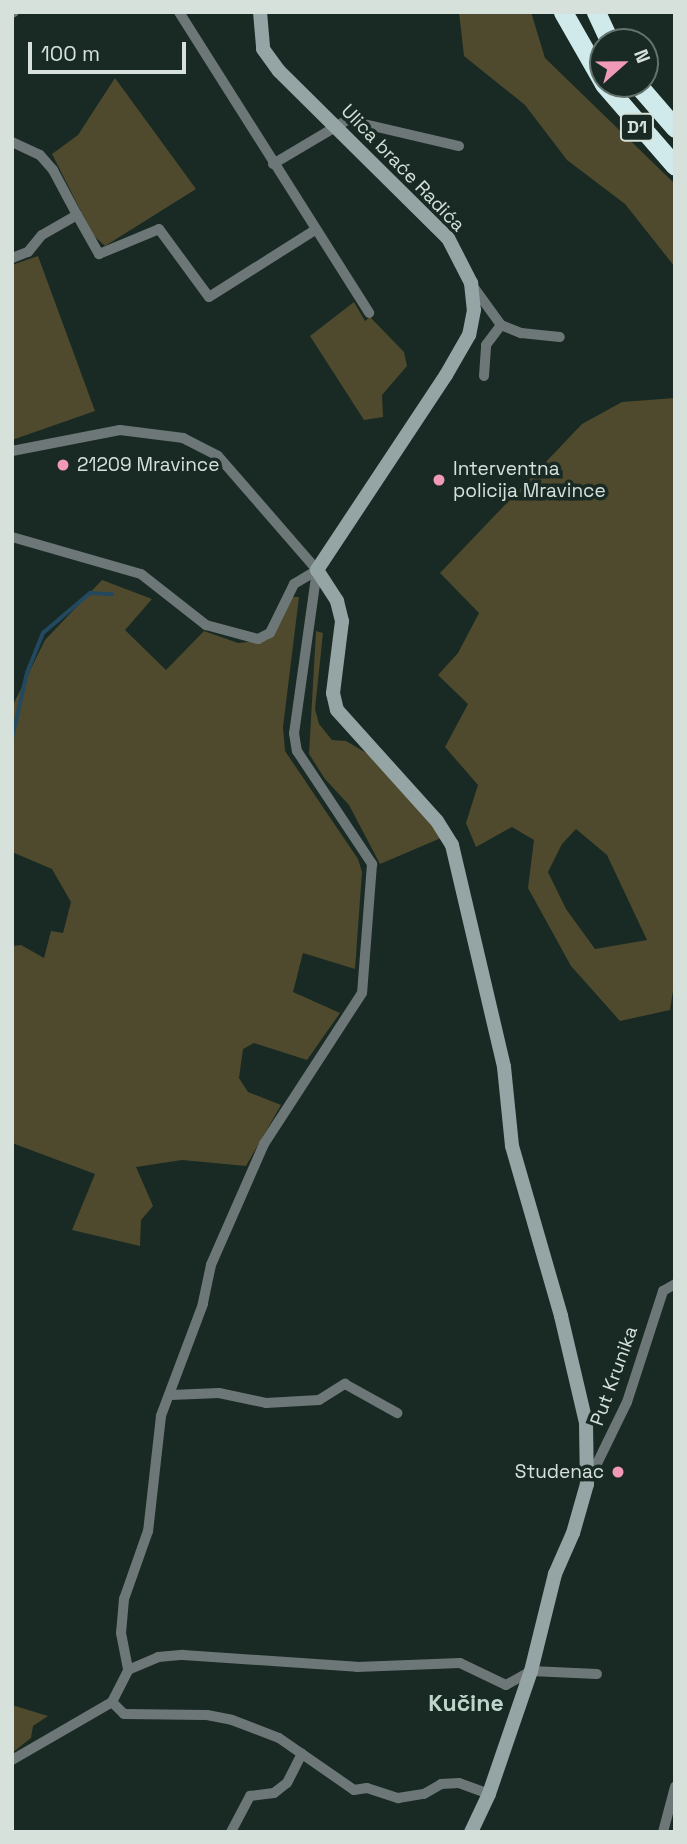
<!DOCTYPE html>
<meta charset="utf-8">
<style>
body{margin:0}
#map{position:relative;width:687px;height:1844px;overflow:hidden;background:#182a23;font-family:"Space Grotesk",sans-serif}
div>[style]{position:absolute}
.green>*{inset:0;background:#4f4a2d}
.stream>*{height:3.5px;margin:-1.75px;padding:0 1.75px;transform-origin:1.75px;border-radius:1.75px;background:#22495f}
.street>*{height:10px;margin:-5px;padding:0 5px;transform-origin:5px;border-radius:5px;background:#6d7778}
.secondary>*{height:14px;margin:-7px;padding:0 7px;transform-origin:7px;border-radius:7px;background:#95a5a6}
.highway>*{height:19px;margin:-9.5px;padding:0 9.5px;transform-origin:9.5px;border-radius:9.5px;background:#d0eaeb}
.dots>*{width:19px;height:19px;translate:-50% -50%;box-sizing:border-box;border:4px solid #182a23;border-radius:50%}
span{translate:-50% -50%;white-space:nowrap;text-align:center;line-height:1.15;-webkit-text-stroke:7px #182a23;paint-order:stroke}
.shield-label span{padding:2px 5px;background:#182a23;border:2px solid;border-radius:5px;-webkit-text-stroke-width:0}
.shield-label{font-size:18px;color:#d6e1dc;font-weight:700}
.street-label{font-size:19px;color:#d6e1dc}
.poi-label{font-size:19px;color:#d6e1dc}
.left{translate:0 -50%;text-align:left}
.right{translate:-100% -50%;text-align:right}
.quarter-label{font-size:23px;color:#bed5cb;font-weight:700}
.frame{position:absolute;inset:0;border:14px solid #d6e1dc;pointer-events:none}
.north{position:absolute;left:589px;top:28px;width:70px;height:70px;box-sizing:border-box;background:#182a23;border:2px solid #64736d;border-radius:50%;rotate:69deg;font-size:19px;font-weight:700;line-height:28px;text-align:center;color:#d6e1dc}
.north::after{content:'';display:block;margin:auto;width:24px;height:32px;background:#f09ab7;clip-path:polygon(50% 0,100% 100%,50% 72%,0 100%)}
.scale{position:absolute;left:28px;top:42px;width:158px;height:32px;box-sizing:border-box;border:4px solid #d6e1dc;border-top:0;padding-left:9px;font-size:21px;line-height:24px;white-space:nowrap;color:#d6e1dc;-webkit-text-stroke:5px #182a23;paint-order:stroke}
</style>
<div id="map">
<div class="green">
<div style="clip-path:polygon(459px 12px,531px 12px,545px 58px,675px 184px,675px 267px,625px 204px,567px 160px,525px 105px,464px 56px)"></div>
<div style="clip-path:polygon(115px 78px,196px 189px,105px 246px,93px 235px,52px 154px,78px 135px)"></div>
<div style="clip-path:polygon(38px 256px,95px 411px,12px 440px,12px 265px)"></div>
<div style="clip-path:polygon(354px 302px,365px 321px,370px 317px,404px 352px,407px 366px,382px 395px,383px 417px,364px 420px,310px 336px)"></div>
<div style="clip-path:polygon(evenodd,675px 398px,675px 978px,670px 1010px,620px 1021px,571px 966px,528px 888px,534px 840px,512px 827px,476px 847px,466px 823px,478px 785px,445px 747px,468px 704px,438px 675px,458px 653px,479px 613px,440px 573px,582px 424px,622px 402px,675px 398px,576px 829px,607px 855px,647px 940px,595px 949px,566px 909px,548px 872px,562px 844px,576px 829px)"></div>
<div style="clip-path:polygon(102px 580px,152px 599px,125px 630px,166px 670px,204px 631px,238px 643px,268px 640px,292px 597px,299px 597px,283px 727px,285px 751px,358px 859px,362px 872px,355px 969px,303px 953px,293px 992px,340px 1013px,307px 1060px,254px 1043px,243px 1049px,239px 1078px,248px 1092px,281px 1105px,246px 1166px,182px 1160px,136px 1167px,153px 1206px,141px 1220px,140px 1246px,72px 1230px,95px 1174px,12px 1143px,12px 946px,21px 945px,44px 958px,51px 931px,63px 933px,71px 902px,52px 869px,12px 852px,12px 707px,45px 640px)"></div>
<div style="clip-path:polygon(316px 631px,323px 633px,315px 709px,319px 724px,332px 740px,346px 741px,368px 754px,426px 814px,441px 838px,380px 864px,349px 805px,325px 779px,309px 754px)"></div>
<div style="clip-path:polygon(12px 1705px,48px 1716px,33px 1726px,31px 1738px,12px 1753px)"></div>
</div>
<div class="stream">
<div style="left:12px;top:738px;width:67px;rotate:-77deg"></div>
<div style="left:27px;top:673px;width:43px;rotate:-68.2deg"></div>
<div style="left:43px;top:633px;width:62px;rotate:-40.4deg"></div>
<div style="left:90px;top:593px;width:22px;rotate:3deg"></div>
</div>
<div class="street">
<div style="left:179px;top:12px;width:356px;rotate:57.7deg"></div>
<div style="left:12px;top:13px;width:2px;rotate:-27deg"></div>
<div style="left:12px;top:142px;width:31px;rotate:25deg"></div>
<div style="left:40px;top:155px;width:20px;rotate:49deg"></div>
<div style="left:53px;top:170px;width:51px;rotate:61.9deg"></div>
<div style="left:273px;top:164px;width:86px;rotate:-30.7deg"></div>
<div style="left:347px;top:120px;width:115px;rotate:13.1deg"></div>
<div style="left:12px;top:258px;width:17px;rotate:-21deg"></div>
<div style="left:28px;top:252px;width:22px;rotate:-51deg"></div>
<div style="left:42px;top:235px;width:40px;rotate:-29.7deg"></div>
<div style="left:77px;top:215px;width:45px;rotate:60.6deg"></div>
<div style="left:99px;top:254px;width:65px;rotate:-22.6deg"></div>
<div style="left:159px;top:229px;width:84px;rotate:53.7deg"></div>
<div style="left:209px;top:297px;width:125px;rotate:-32.3deg"></div>
<div style="left:472px;top:285px;width:49px;rotate:54.1deg"></div>
<div style="left:501px;top:325px;width:22px;rotate:22deg"></div>
<div style="left:521px;top:333px;width:39px;rotate:6deg"></div>
<div style="left:484px;top:376px;width:31px;rotate:-86deg"></div>
<div style="left:486px;top:345px;width:25px;rotate:-53deg"></div>
<div style="left:12px;top:451px;width:110px;rotate:-11deg"></div>
<div style="left:120px;top:430px;width:64px;rotate:7.2deg"></div>
<div style="left:183px;top:438px;width:39px;rotate:27deg"></div>
<div style="left:218px;top:456px;width:151px;rotate:49deg"></div>
<div style="left:12px;top:537px;width:134px;rotate:16deg"></div>
<div style="left:141px;top:574px;width:83px;rotate:38.1deg"></div>
<div style="left:206px;top:625px;width:54px;rotate:15.1deg"></div>
<div style="left:258px;top:639px;width:13px;rotate:-27deg"></div>
<div style="left:270px;top:633px;width:55px;rotate:-63.9deg"></div>
<div style="left:294px;top:584px;width:27px;rotate:-31deg"></div>
<div style="left:317px;top:570px;width:165px;rotate:98deg"></div>
<div style="left:294px;top:733px;width:18px;rotate:81deg"></div>
<div style="left:297px;top:751px;width:136px;rotate:56.4deg"></div>
<div style="left:372px;top:864px;width:129px;rotate:94.4deg"></div>
<div style="left:362px;top:993px;width:180px;rotate:123deg"></div>
<div style="left:264px;top:1144px;width:132px;rotate:113.7deg"></div>
<div style="left:211px;top:1265px;width:40px;rotate:102deg"></div>
<div style="left:203px;top:1304px;width:120px;rotate:110.6deg"></div>
<div style="left:161px;top:1416px;width:116px;rotate:96.4deg"></div>
<div style="left:148px;top:1531px;width:72px;rotate:109.4deg"></div>
<div style="left:124px;top:1599px;width:34px;rotate:95deg"></div>
<div style="left:121px;top:1633px;width:38px;rotate:79deg"></div>
<div style="left:128px;top:1670px;width:33px;rotate:-23deg"></div>
<div style="left:158px;top:1657px;width:25px;rotate:-5deg"></div>
<div style="left:183px;top:1655px;width:174px;rotate:3.9deg"></div>
<div style="left:357px;top:1667px;width:103px;rotate:-2.2deg"></div>
<div style="left:460px;top:1663px;width:51px;rotate:25.6deg"></div>
<div style="left:506px;top:1685px;width:29px;rotate:-29deg"></div>
<div style="left:531px;top:1671px;width:66px;rotate:2.6deg"></div>
<div style="left:171px;top:1395px;width:48px;rotate:-2.4deg"></div>
<div style="left:219px;top:1393px;width:48px;rotate:12deg"></div>
<div style="left:266px;top:1403px;width:53px;rotate:-3.2deg"></div>
<div style="left:319px;top:1400px;width:31px;rotate:-32deg"></div>
<div style="left:345px;top:1384px;width:60px;rotate:29.1deg"></div>
<div style="left:587px;top:1484px;width:91px;rotate:-64deg"></div>
<div style="left:627px;top:1402px;width:117px;rotate:-72deg"></div>
<div style="left:663px;top:1291px;width:14px;rotate:-30deg"></div>
<div style="left:112px;top:1702px;width:17px;rotate:45deg"></div>
<div style="left:124px;top:1714px;width:83px;rotate:0.7deg"></div>
<div style="left:207px;top:1715px;width:25px;rotate:11deg"></div>
<div style="left:232px;top:1720px;width:50px;rotate:21deg"></div>
<div style="left:279px;top:1738px;width:91px;rotate:34.7deg"></div>
<div style="left:354px;top:1790px;width:13px;rotate:-9deg"></div>
<div style="left:367px;top:1788px;width:33px;rotate:18deg"></div>
<div style="left:398px;top:1798px;width:26px;rotate:-9deg"></div>
<div style="left:424px;top:1794px;width:20px;rotate:-30deg"></div>
<div style="left:441px;top:1784px;width:18px;rotate:-3deg"></div>
<div style="left:459px;top:1783px;width:32px;rotate:20deg"></div>
<div style="left:12px;top:1760px;width:116px;rotate:-30.1deg"></div>
<div style="left:112px;top:1702px;width:36px;rotate:-63deg"></div>
<div style="left:231px;top:1832px;width:41px;rotate:-62.2deg"></div>
<div style="left:250px;top:1796px;width:24px;rotate:-7deg"></div>
<div style="left:274px;top:1793px;width:16px;rotate:-38deg"></div>
<div style="left:287px;top:1783px;width:33px;rotate:-63deg"></div>
<div style="left:663px;top:1832px;width:47px;rotate:-75.1deg"></div>
</div>
<div class="secondary">
<div style="left:260px;top:12px;width:37px;rotate:85deg"></div>
<div style="left:263px;top:49px;width:27px;rotate:54deg"></div>
<div style="left:279px;top:71px;width:238px;rotate:44.7deg"></div>
<div style="left:448px;top:238px;width:51px;rotate:62.9deg"></div>
<div style="left:471px;top:283px;width:27px;rotate:84deg"></div>
<div style="left:474px;top:310px;width:25px;rotate:101deg"></div>
<div style="left:469px;top:335px;width:46px;rotate:119.9deg"></div>
<div style="left:446px;top:375px;width:234px;rotate:123.5deg"></div>
<div style="left:317px;top:570px;width:37px;rotate:57deg"></div>
<div style="left:337px;top:601px;width:21px;rotate:76deg"></div>
<div style="left:342px;top:621px;width:73px;rotate:97.1deg"></div>
<div style="left:333px;top:693px;width:17px;rotate:77deg"></div>
<div style="left:337px;top:710px;width:149px;rotate:48deg"></div>
<div style="left:437px;top:821px;width:28px;rotate:58deg"></div>
<div style="left:452px;top:845px;width:228px;rotate:76.8deg"></div>
<div style="left:504px;top:1067px;width:79px;rotate:84.2deg"></div>
<div style="left:512px;top:1146px;width:177px;rotate:73.9deg"></div>
<div style="left:561px;top:1316px;width:110px;rotate:76.8deg"></div>
<div style="left:586px;top:1423px;width:61px;rotate:89.1deg"></div>
<div style="left:587px;top:1484px;width:51px;rotate:105.9deg"></div>
<div style="left:573px;top:1533px;width:45px;rotate:113.7deg"></div>
<div style="left:555px;top:1574px;width:100px;rotate:103.9deg"></div>
<div style="left:531px;top:1671px;width:130px;rotate:108.9deg"></div>
<div style="left:489px;top:1794px;width:42px;rotate:115.3deg"></div>
</div>
<div class="highway">
<div style="left:563px;top:12px;width:81px;rotate:60.3deg"></div>
<div style="left:596px;top:12px;width:33px;rotate:65deg"></div>
<div style="left:604px;top:84px;width:108px;rotate:49.1deg"></div>
<div style="left:637px;top:84px;width:58px;rotate:49.2deg"></div>
</div>
<div class="dots">
<div style="left:63px;top:465px;background:#f09ab7"></div>
<div style="left:439px;top:480px;background:#f09ab7"></div>
<div style="left:618px;top:1472px;background:#f09ab7"></div>
</div>
<div class="shield-label">
<span style="left:637px;top:127px">D1</span>
</div>
<div class="street-label">
<span style="left:403px;top:168px;rotate:46deg">Ulica braće Radića</span>
<span style="left:614px;top:1376px;rotate:-70deg">Put Krunika</span>
</div>
<div class="poi-label">
<span class="left" style="left:77px;top:465px">21209 Mravince</span>
<span class="left" style="left:453px;top:480px">Interventna<br>policija Mravince</span>
<span class="right" style="left:604px;top:1472px">Studenac</span>
</div>
<div class="quarter-label">
<span style="left:466px;top:1703px">Kučine</span>
</div>
<div class="frame"></div>
<div class="north">N</div>
<div class="scale">100 m</div>
</div>
